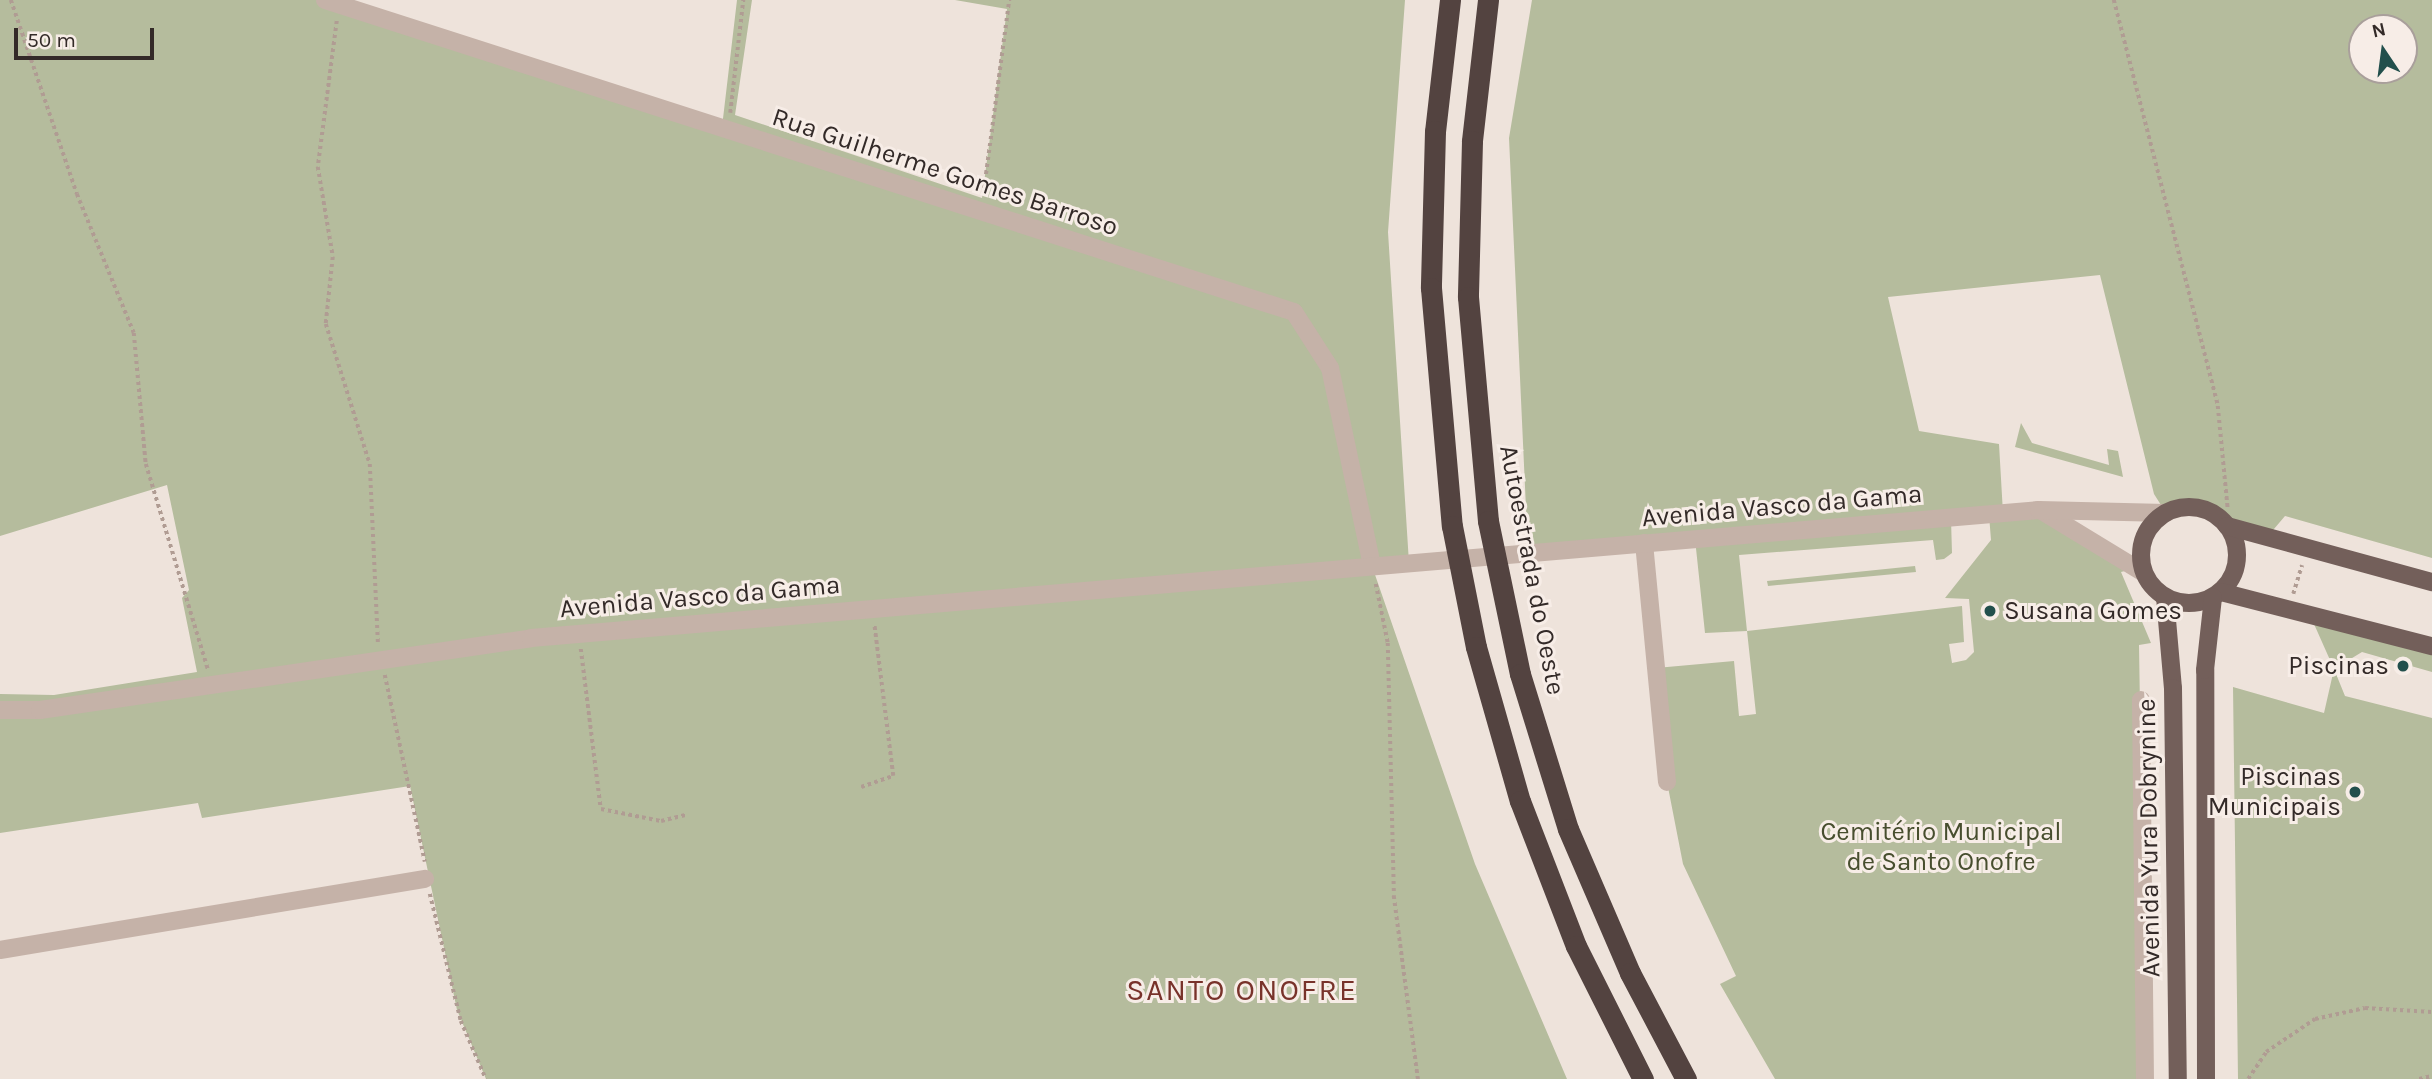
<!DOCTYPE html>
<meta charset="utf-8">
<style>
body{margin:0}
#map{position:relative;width:2432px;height:1079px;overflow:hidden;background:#eee3db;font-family:Karla,sans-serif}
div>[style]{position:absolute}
.green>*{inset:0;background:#b5bc9d}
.path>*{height:3.5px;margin-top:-1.75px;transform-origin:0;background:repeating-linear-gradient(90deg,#b09c93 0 3.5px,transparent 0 7px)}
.minor>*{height:18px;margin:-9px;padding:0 9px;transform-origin:9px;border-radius:9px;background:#c5b2a8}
.major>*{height:18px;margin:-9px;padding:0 9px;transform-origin:9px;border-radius:9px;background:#735f5a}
.major>.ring{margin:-9px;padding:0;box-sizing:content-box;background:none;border:18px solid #735f5a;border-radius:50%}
.highway>*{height:21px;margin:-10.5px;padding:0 10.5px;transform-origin:10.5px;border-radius:10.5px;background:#534340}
.dots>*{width:19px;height:19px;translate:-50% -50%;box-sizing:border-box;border:4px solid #f7ede7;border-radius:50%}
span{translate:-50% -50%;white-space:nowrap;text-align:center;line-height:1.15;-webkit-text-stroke:6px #f7ede7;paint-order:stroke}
.street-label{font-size:26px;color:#332a28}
.poi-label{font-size:26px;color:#332a28}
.left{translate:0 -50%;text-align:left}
.right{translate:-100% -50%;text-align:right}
.park-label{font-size:26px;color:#474e2e}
.quarter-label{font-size:30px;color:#78322a;letter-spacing:2px}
.north{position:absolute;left:2348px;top:14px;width:70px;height:70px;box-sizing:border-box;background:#f7ede7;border:2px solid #a99f9b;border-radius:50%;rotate:347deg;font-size:19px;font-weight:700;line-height:28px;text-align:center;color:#332a28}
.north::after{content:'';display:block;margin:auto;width:24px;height:32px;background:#224f4c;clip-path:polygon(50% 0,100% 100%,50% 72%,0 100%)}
.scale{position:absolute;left:14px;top:28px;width:140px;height:32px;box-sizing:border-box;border:4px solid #332a28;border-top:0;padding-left:9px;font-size:21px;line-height:24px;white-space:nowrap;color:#332a28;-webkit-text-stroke:5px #f7ede7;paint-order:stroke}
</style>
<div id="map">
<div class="green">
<div style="clip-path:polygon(0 0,325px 0,722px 127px,737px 0,752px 0,735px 115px,982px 198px,1007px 9px,955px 0,1405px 0,1388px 232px,1409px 563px,1372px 566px,1475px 864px,1567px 1079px,486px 1079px,457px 1010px,410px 786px,202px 818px,198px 803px,0 833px,0 694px,54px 695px,197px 672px,182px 598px,189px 590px,167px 485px,0 536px)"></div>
<div style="clip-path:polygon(evenodd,1532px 0,2432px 0,2432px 558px,2285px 516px,2268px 536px,2227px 526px,2199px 508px,2166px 513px,2154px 494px,2100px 275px,1888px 297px,1919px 431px,1999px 444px,2003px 513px,2039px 510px,2136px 568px,2121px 572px,2151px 643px,2139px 645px,2146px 1079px,1775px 1079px,1720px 984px,1736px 976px,1683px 864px,1667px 782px,1656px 668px,1734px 661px,1739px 716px,1756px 714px,1747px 631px,1962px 606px,1964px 642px,1949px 644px,1952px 663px,1966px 660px,1974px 652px,1969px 599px,1945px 598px,1991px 540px,1989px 515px,1951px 519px,1952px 553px,1944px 559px,1936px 560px,1933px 540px,1739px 555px,1747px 631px,1705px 633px,1695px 539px,1528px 552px,1509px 138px,1532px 0,2362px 28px,2404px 28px,2404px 70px,2362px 70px,2362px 28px)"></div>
<div style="clip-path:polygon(2021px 423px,2032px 443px,2109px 465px,2107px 449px,2118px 451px,2123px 477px,2015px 447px)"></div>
<div style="clip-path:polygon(1915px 566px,1916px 572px,1768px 586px,1767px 581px)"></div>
<div style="clip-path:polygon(2310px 615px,2432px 646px,2432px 672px,2362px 652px,2334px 669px,2345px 696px,2432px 718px,2432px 1079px,2238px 1079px,2233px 687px,2324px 713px,2334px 669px)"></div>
</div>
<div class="path">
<div style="left:11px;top:0;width:205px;rotate:71.2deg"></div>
<div style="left:77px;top:194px;width:150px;rotate:67.7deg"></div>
<div style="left:134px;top:333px;width:132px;rotate:84.8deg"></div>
<div style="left:146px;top:464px;width:214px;rotate:73.2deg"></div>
<div style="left:2114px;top:0;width:419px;rotate:75.6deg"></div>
<div style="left:2218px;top:406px;width:104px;rotate:84.5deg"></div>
<div style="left:337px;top:21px;width:147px;rotate:97.4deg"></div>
<div style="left:318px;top:167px;width:91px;rotate:80.5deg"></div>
<div style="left:333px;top:257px;width:67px;rotate:96deg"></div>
<div style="left:326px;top:324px;width:147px;rotate:72.6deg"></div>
<div style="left:370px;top:464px;width:179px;rotate:87.4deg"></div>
<div style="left:730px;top:113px;width:114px;rotate:-83.4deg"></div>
<div style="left:983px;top:195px;width:197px;rotate:-82.4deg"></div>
<div style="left:1376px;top:584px;width:60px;rotate:78.5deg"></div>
<div style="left:1388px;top:643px;width:253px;rotate:88.6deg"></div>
<div style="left:1394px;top:896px;width:185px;rotate:82.5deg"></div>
<div style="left:2293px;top:594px;width:30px;rotate:-73deg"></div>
<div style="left:581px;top:649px;width:161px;rotate:82.9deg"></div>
<div style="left:601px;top:809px;width:61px;rotate:11.3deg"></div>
<div style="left:661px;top:821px;width:25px;rotate:-14deg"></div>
<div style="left:385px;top:675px;width:191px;rotate:77.9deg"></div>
<div style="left:861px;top:787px;width:34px;rotate:-19deg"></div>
<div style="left:893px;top:776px;width:153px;rotate:-97.1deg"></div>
<div style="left:430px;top:894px;width:131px;rotate:76.3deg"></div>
<div style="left:461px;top:1021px;width:63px;rotate:66.7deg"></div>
<div style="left:2248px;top:1079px;width:32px;rotate:-56deg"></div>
<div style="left:2266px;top:1052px;width:59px;rotate:-34deg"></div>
<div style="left:2315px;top:1019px;width:51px;rotate:-12.4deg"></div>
<div style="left:2365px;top:1008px;width:67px;rotate:3.4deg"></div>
<div style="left:2419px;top:1079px;width:13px;rotate:-13deg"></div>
</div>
<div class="minor">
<div style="left:325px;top:0;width:1018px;rotate:17.85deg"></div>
<div style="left:1294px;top:312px;width:67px;rotate:57.3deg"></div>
<div style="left:1330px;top:368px;width:201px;rotate:78deg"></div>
<div style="left:2042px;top:511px;width:119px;rotate:31.3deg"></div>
<div style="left:1644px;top:543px;width:240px;rotate:84.5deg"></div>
<div style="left:2141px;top:700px;width:379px;rotate:89.4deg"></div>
<div style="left:0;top:710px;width:40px"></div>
<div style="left:40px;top:710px;width:496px;rotate:-8.3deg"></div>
<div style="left:531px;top:638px;width:1513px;rotate:-4.85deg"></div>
<div style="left:2039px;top:510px;width:127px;rotate:1.4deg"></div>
<div style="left:0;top:950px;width:431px;rotate:-9.5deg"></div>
</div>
<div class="major">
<div class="ring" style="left:2141px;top:507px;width:78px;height:78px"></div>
<div style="left:2227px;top:526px;width:213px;rotate:15.3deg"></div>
<div style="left:2221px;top:592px;width:218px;rotate:14.4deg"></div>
<div style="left:2165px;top:597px;width:91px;rotate:85deg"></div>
<div style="left:2173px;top:688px;width:391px;rotate:89.3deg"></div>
<div style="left:2206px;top:1079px;width:409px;rotate:-90.1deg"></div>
<div style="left:2205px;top:670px;width:73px;rotate:-83.7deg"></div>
</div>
<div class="highway">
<div style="left:1450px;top:0;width:132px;rotate:96.5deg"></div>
<div style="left:1435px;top:131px;width:157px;rotate:91.5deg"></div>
<div style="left:1431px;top:288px;width:239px;rotate:85deg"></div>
<div style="left:1452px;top:526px;width:123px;rotate:78.8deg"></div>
<div style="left:1476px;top:647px;width:160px;rotate:74.1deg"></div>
<div style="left:1520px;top:801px;width:155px;rotate:68.9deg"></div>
<div style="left:1576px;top:946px;width:149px;rotate:63.3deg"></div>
<div style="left:1488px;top:0;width:142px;rotate:96.5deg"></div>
<div style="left:1472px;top:141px;width:156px;rotate:91.5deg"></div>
<div style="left:1468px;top:297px;width:225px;rotate:84.9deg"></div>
<div style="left:1488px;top:521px;width:156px;rotate:78.2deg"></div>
<div style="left:1520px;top:674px;width:162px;rotate:72.8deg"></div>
<div style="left:1568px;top:829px;width:157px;rotate:66.7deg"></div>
<div style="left:1630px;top:973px;width:120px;rotate:62.2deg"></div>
</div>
<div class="dots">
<div style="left:1990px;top:611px;background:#224f4c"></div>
<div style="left:2403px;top:666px;background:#224f4c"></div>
<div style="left:2355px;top:792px;background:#224f4c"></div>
</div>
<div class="street-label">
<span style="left:945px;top:172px;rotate:18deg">Rua Guilherme Gomes Barroso</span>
<span style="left:1782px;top:506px;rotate:-5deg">Avenida Vasco da Gama</span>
<span style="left:1532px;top:570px;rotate:79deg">Autoestrada do Oeste</span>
<span style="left:700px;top:597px;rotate:-5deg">Avenida Vasco da Gama</span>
<span style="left:2149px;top:838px;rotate:-91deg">Avenida Yura Dobrynine</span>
</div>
<div class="poi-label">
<span class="left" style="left:2004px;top:611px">Susana Gomes</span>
<span class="right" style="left:2389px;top:666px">Piscinas</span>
<span class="right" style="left:2341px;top:792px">Piscinas<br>Municipais</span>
</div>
<div class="park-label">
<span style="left:1941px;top:847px">Cemitério Municipal<br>de Santo Onofre</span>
</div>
<div class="quarter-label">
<span style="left:1242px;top:990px">SANTO ONOFRE</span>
</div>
<div class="north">N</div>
<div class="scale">50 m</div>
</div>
